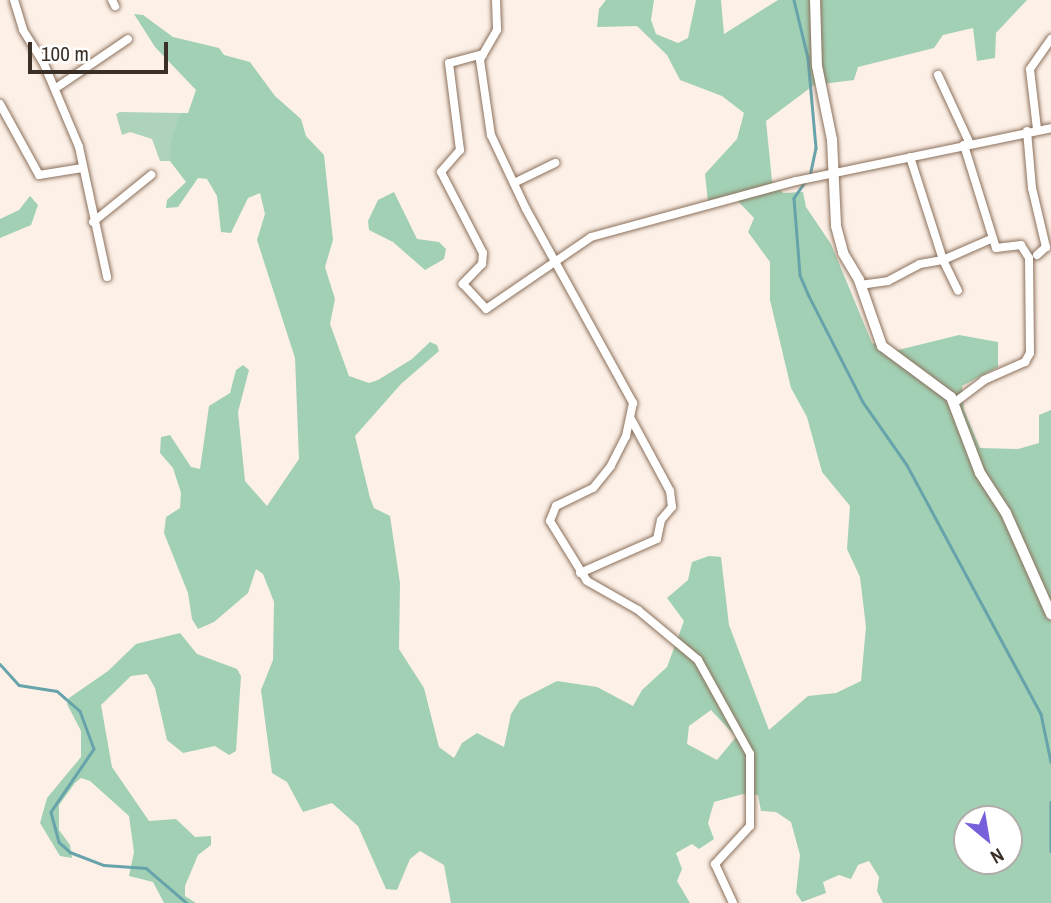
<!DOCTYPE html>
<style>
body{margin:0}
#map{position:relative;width:1051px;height:903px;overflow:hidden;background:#fdf0e7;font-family:"Archivo Narrow",sans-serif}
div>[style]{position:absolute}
.green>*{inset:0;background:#add3bb}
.forest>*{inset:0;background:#a2d0b4}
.stream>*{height:2.5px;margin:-1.25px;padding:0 1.25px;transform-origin:1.25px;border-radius:1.25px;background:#67a3aa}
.roads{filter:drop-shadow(0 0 2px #8b705b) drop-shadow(0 0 2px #8b705b)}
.minor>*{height:8px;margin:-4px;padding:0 4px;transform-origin:4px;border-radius:4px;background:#fff}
.tertiary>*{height:10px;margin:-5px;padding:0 5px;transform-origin:5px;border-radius:5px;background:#fff}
span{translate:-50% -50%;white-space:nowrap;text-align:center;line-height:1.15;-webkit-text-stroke:7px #fff;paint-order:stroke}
.north{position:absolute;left:953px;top:805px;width:70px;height:70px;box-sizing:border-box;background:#fff;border:2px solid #b1aca9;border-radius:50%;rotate:150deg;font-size:19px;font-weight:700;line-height:28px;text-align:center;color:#3b3027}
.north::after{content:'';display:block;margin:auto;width:24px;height:32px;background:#7860db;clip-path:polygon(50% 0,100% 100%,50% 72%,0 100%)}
.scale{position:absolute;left:28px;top:42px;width:140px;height:32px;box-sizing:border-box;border:4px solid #3b3027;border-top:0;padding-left:9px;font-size:21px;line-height:24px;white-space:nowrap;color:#3b3027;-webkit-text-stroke:5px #fff;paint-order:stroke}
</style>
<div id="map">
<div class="green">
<div style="clip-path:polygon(120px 112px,180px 113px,170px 161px,160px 161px,152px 139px,130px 132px,122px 135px,116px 114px)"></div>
</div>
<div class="forest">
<div style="clip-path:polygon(evenodd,606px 0,654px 0,651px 20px,656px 34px,678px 43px,688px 38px,696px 0,721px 0,724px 34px,778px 0,1027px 0,996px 33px,995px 58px,977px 61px,973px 28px,943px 35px,934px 48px,858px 67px,854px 80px,814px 85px,766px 121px,772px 181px,783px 193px,803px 192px,806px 207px,831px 244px,872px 343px,898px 350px,959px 335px,998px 342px,998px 367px,962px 386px,964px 410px,980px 448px,1018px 449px,1039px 443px,1039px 415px,1051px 410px,1051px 903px,883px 903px,877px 891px,879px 877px,869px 861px,858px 865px,851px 879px,839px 875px,823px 882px,826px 893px,802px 902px,796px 893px,800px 855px,791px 822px,776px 812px,761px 811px,758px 795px,743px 794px,714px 802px,708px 823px,714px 839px,699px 849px,692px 844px,676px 853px,682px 869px,677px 881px,690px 903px,451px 903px,444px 865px,420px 851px,410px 859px,397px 890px,386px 889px,358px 826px,332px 803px,303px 812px,287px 782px,272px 773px,261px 690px,273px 660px,274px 602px,263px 574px,256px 569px,248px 593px,214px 622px,198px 629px,192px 619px,188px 593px,164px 533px,166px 517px,180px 508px,181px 493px,173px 468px,160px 453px,161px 437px,170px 435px,191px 467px,200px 469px,209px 406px,230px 393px,236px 370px,243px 365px,249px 370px,238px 412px,245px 481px,267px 506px,299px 459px,295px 358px,257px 240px,265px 214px,260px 193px,248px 198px,231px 233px,221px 232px,217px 196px,207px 179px,198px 178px,178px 207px,166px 208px,167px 200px,186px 182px,170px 161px,171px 142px,180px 113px,188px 113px,196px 90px,155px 47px,134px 14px,143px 15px,173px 37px,219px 48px,224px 55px,250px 62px,275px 96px,301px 119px,306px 136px,324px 155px,333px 240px,325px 267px,335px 299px,330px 324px,349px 376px,369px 383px,378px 380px,412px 359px,430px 342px,437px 345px,439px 351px,401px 384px,355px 436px,370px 498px,374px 508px,390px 516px,400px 583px,399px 649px,424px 688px,439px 747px,454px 758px,462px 743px,477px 733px,504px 747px,511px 714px,520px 700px,557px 681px,597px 687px,633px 706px,642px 690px,667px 667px,684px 621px,667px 598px,688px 580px,692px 562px,709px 556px,721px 557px,729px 625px,769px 730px,808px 696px,836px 693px,861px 681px,866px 627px,860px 577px,847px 549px,850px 506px,822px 472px,807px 417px,791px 388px,770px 300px,770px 262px,748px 232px,754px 218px,732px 195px,708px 202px,705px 174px,737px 139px,744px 113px,722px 96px,680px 80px,667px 55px,637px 26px,597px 27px,599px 9px,606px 0,711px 710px,736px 737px,717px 760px,687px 744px,689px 726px,711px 710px,606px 0,967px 819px,1009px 819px,1009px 861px,967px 861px,967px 819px)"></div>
<div style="clip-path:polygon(394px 192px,417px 239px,439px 242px,446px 249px,444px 259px,425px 270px,393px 242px,369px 230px,368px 221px,378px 200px)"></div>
<div style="clip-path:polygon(30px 196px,38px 205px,31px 225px,0 238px,0 219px,19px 210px)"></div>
<div style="clip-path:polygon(180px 633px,197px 654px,237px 669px,241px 676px,236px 751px,229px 755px,215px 746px,183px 753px,167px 740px,155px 688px,147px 674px,131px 676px,101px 705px,112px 767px,149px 821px,176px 819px,195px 837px,211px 836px,211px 845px,198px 855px,185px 886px,185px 896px,196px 903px,164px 903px,153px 882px,129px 876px,134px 852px,129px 816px,90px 781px,81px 778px,75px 783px,59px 805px,59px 830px,70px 845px,72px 858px,60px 856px,40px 823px,47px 798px,81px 757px,81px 731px,67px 704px,69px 698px,108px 671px,136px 644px)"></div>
</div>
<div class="stream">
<div style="left:794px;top:0;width:60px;rotate:76.4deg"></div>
<div style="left:808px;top:58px;width:90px;rotate:84.9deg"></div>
<div style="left:816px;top:148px;width:29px;rotate:102deg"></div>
<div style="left:806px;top:181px;width:21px;rotate:125deg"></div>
<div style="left:794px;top:198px;width:77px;rotate:85.5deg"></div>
<div style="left:800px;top:275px;width:21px;rotate:67deg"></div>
<div style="left:808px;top:294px;width:121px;rotate:63deg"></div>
<div style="left:863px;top:402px;width:77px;rotate:55.1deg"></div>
<div style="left:907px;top:465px;width:283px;rotate:61.7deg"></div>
<div style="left:1041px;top:714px;width:49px;rotate:78.2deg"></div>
<div style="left:0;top:664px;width:28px;rotate:48deg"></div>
<div style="left:19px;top:685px;width:38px;rotate:9deg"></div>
<div style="left:57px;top:691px;width:30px;rotate:41deg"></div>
<div style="left:80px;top:711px;width:40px;rotate:69.8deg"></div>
<div style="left:94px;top:749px;width:76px;rotate:124.3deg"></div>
<div style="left:51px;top:812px;width:31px;rotate:75deg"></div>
<div style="left:59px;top:842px;width:15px;rotate:42deg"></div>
<div style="left:70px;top:852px;width:36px;rotate:21deg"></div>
<div style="left:104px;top:865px;width:42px;rotate:4.1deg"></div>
<div style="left:146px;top:868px;width:54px;rotate:40.5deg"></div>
<div style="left:1051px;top:802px;width:49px;rotate:90deg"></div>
</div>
<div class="roads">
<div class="minor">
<div style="left:14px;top:0;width:31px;rotate:73deg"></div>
<div style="left:23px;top:30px;width:40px;rotate:58deg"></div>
<div style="left:44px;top:64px;width:90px;rotate:67.1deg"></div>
<div style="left:79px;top:147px;width:133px;rotate:77.8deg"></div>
<div style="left:112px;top:0;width:7px;rotate:63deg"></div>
<div style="left:496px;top:0;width:30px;rotate:88deg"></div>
<div style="left:497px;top:30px;width:34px;rotate:120deg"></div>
<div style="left:480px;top:60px;width:76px;rotate:81.7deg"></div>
<div style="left:491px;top:135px;width:82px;rotate:64.7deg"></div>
<div style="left:526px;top:209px;width:222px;rotate:61.1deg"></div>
<div style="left:633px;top:403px;width:34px;rotate:102deg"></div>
<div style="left:626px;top:436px;width:34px;rotate:117deg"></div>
<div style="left:611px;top:466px;width:28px;rotate:129deg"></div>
<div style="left:593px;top:488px;width:41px;rotate:154.1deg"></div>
<div style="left:556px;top:506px;width:16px;rotate:112deg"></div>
<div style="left:550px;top:521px;width:70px;rotate:58.3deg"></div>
<div style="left:587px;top:581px;width:59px;rotate:29.6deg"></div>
<div style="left:638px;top:610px;width:78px;rotate:39.8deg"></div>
<div style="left:698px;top:660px;width:107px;rotate:61deg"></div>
<div style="left:750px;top:754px;width:72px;rotate:90deg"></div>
<div style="left:750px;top:826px;width:52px;rotate:132.6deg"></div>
<div style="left:715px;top:864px;width:43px;rotate:65.2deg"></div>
<div style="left:483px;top:54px;width:35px;rotate:165deg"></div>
<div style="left:449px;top:63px;width:88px;rotate:82.8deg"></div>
<div style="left:460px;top:150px;width:29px;rotate:131deg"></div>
<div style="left:441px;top:172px;width:91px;rotate:62.6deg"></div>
<div style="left:483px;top:253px;width:11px;rotate:95deg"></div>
<div style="left:482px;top:264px;width:28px;rotate:134deg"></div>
<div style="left:463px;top:284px;width:34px;rotate:47deg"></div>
<div style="left:486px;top:309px;width:127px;rotate:-34.4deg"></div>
<div style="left:591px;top:237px;width:213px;rotate:-15.3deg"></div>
<div style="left:796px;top:181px;width:260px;rotate:-11.7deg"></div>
<div style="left:938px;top:75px;width:76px;rotate:65.1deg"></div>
<div style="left:56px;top:88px;width:87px;rotate:-34.2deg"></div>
<div style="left:0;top:104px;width:81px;rotate:61.2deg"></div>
<div style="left:39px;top:175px;width:44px;rotate:-9.2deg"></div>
<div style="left:1037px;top:129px;width:60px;rotate:-96.7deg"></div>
<div style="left:1030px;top:69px;width:37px;rotate:-55deg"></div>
<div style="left:1027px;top:131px;width:57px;rotate:85deg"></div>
<div style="left:1032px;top:188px;width:61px;rotate:76.7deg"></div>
<div style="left:1046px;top:247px;width:12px;rotate:138deg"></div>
<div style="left:910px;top:157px;width:108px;rotate:72.2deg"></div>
<div style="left:943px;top:260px;width:34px;rotate:64deg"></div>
<div style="left:514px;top:183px;width:46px;rotate:-26deg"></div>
<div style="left:93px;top:222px;width:75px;rotate:-39deg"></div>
<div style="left:860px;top:285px;width:28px;rotate:-8deg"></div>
<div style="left:888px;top:281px;width:36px;rotate:-28deg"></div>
<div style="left:920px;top:264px;width:23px;rotate:-10deg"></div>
<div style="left:943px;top:260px;width:52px;rotate:-23.6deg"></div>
<div style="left:954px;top:403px;width:38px;rotate:-37deg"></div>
<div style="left:984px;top:380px;width:45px;rotate:-23.7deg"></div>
<div style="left:1025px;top:362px;width:10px;rotate:-61deg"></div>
<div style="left:1030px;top:353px;width:95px;rotate:-90.6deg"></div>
<div style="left:1029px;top:258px;width:15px;rotate:-122deg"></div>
<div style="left:1021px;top:245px;width:25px;rotate:173deg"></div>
<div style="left:996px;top:248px;width:108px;rotate:-107.3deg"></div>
<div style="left:580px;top:573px;width:84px;rotate:-23.8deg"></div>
<div style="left:657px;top:539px;width:19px;rotate:-78deg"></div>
<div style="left:661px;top:520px;width:17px;rotate:-50deg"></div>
<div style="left:672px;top:507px;width:16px;rotate:-97deg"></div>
<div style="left:670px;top:491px;width:82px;rotate:-118.4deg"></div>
</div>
<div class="tertiary">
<div style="left:815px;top:0;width:66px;rotate:88.3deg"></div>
<div style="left:817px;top:66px;width:76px;rotate:78.5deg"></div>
<div style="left:832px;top:140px;width:86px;rotate:87.3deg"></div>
<div style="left:836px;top:226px;width:28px;rotate:75deg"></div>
<div style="left:843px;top:253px;width:31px;rotate:59deg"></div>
<div style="left:859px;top:280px;width:70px;rotate:70.8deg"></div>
<div style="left:882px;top:346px;width:86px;rotate:36.5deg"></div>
<div style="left:951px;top:397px;width:81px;rotate:69.1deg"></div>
<div style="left:980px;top:473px;width:48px;rotate:57deg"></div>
<div style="left:1006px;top:513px;width:111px;rotate:66deg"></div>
</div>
</div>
<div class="north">N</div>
<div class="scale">100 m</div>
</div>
